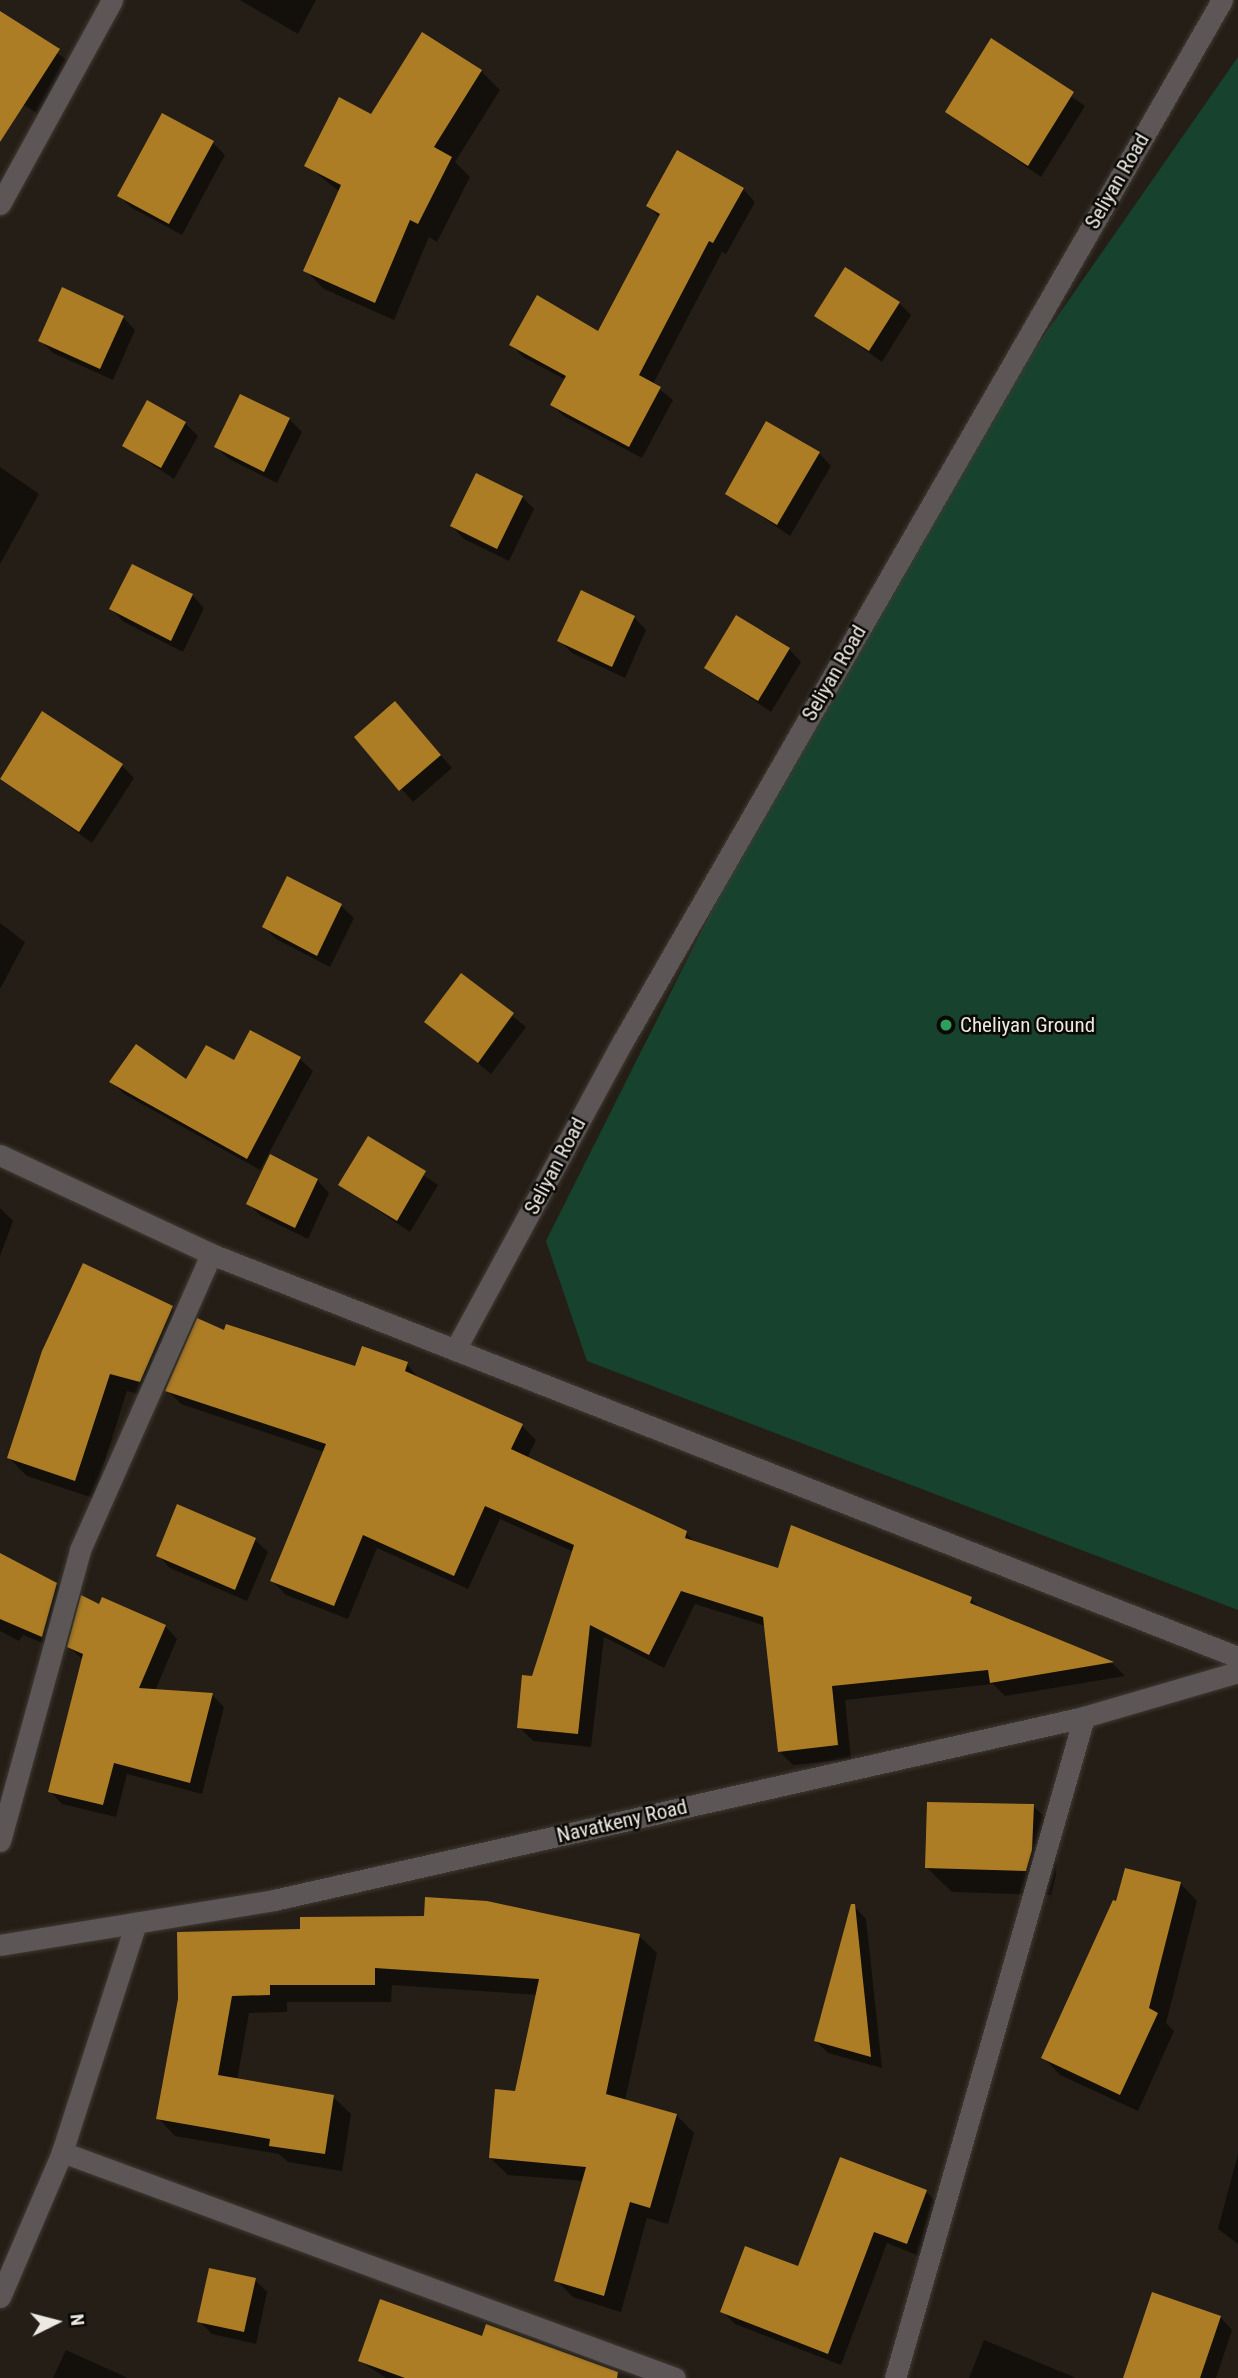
<!DOCTYPE html>
<style>
body{margin:0}
#map{position:relative;width:1238px;height:2378px;overflow:hidden;background:#241e16;font-family:"Roboto Condensed",sans-serif}
div>[style]{position:absolute}
.green>*{inset:0;background:#17432e}
.shadow>*{inset:0;background:#0007}
.building>*{inset:0;background:#ac7d24}
.roads{filter:drop-shadow(0 0 2px #403a33) drop-shadow(0 0 2px #403a33)}
.minor>*{height:21px;margin:-10.5px;padding:0 10.5px;transform-origin:10.5px;border-radius:10.5px;background:#5c5657}
.dots>*{width:19px;height:19px;translate:-50% -50%;box-sizing:border-box;border:4px solid #0b0906;border-radius:50%}
span{translate:-50% -50%;white-space:nowrap;text-align:center;line-height:1.15;-webkit-text-stroke:5px #0b0906;paint-order:stroke}
.street-label{font-size:21px;color:#ece9e3}
.poi-label{font-size:21px;color:#ece9e3}
.left{translate:0 -50%;text-align:left}
.north{position:absolute;left:21px;top:2287px;width:70px;height:70px;-webkit-text-stroke:5px #0b0906;paint-order:stroke;rotate:84deg;font-size:19px;font-weight:700;line-height:28px;text-align:center;color:#ece9e3}
.north::after{content:'';display:block;margin:auto;width:24px;height:32px;background:#ece9e3;clip-path:polygon(50% 0,100% 100%,50% 72%,0 100%)}
</style>
<div id="map">
<div class="green">
<div style="clip-path:polygon(1238px 57px,1238px 1610px,587px 1361px,546px 1241px,887px 561px)"></div>
</div>
<div class="shadow">
<div style="clip-path:polygon(240px 0,316px 0,298px 34px)"></div>
<div style="clip-path:polygon(0 13px,71px 63px,38px 114px,21px 103px,0 140px)"></div>
<div style="clip-path:polygon(992px 41px,1085px 106px,1041px 177px,947px 112px)"></div>
<div style="clip-path:polygon(481px 71px,500px 90px,455px 162px,470px 177px,437px 242px,429px 237px,394px 320px,324px 289px,305px 270px,340px 192px,306px 165px,371px 116px)"></div>
<div style="clip-path:polygon(213px 143px,225px 155px,182px 235px,132px 208px,119px 196px)"></div>
<div style="clip-path:polygon(743px 189px,755px 202px,726px 254px,722px 252px,653px 384px,673px 400px,642px 458px,565px 417px,552px 405px,566px 380px,523px 357px,511px 344px,599px 334px,660px 218px,648px 206px)"></div>
<div style="clip-path:polygon(899px 303px,911px 315px,882px 362px,817px 316px)"></div>
<div style="clip-path:polygon(123px 317px,135px 330px,113px 380px,53px 353px,41px 341px)"></div>
<div style="clip-path:polygon(289px 419px,302px 432px,277px 483px,229px 459px,216px 447px)"></div>
<div style="clip-path:polygon(185px 423px,198px 436px,174px 479px,124px 446px)"></div>
<div style="clip-path:polygon(819px 453px,831px 466px,790px 536px,727px 493px)"></div>
<div style="clip-path:polygon(0 467px,39px 494px,0 564px)"></div>
<div style="clip-path:polygon(522px 497px,534px 509px,509px 561px,464px 539px,452px 526px)"></div>
<div style="clip-path:polygon(192px 595px,204px 608px,183px 652px,124px 622px,111px 609px)"></div>
<div style="clip-path:polygon(634px 617px,646px 630px,625px 678px,572px 653px,559px 640px)"></div>
<div style="clip-path:polygon(789px 649px,801px 662px,771px 712px,707px 668px)"></div>
<div style="clip-path:polygon(395px 703px,452px 768px,413px 802px,356px 737px)"></div>
<div style="clip-path:polygon(122px 766px,134px 778px,92px 843px,1px 778px)"></div>
<div style="clip-path:polygon(288px 879px,341px 906px,354px 918px,330px 967px,276px 939px,264px 927px)"></div>
<div style="clip-path:polygon(0 923px,25px 942px,0 989px)"></div>
<div style="clip-path:polygon(461px 975px,526px 1027px,491px 1074px,427px 1022px)"></div>
<div style="clip-path:polygon(251px 1032px,300px 1059px,313px 1071px,260px 1170px,124px 1094px,112px 1082px,187px 1082px,235px 1063px)"></div>
<div style="clip-path:polygon(368px 1138px,438px 1185px,410px 1232px,340px 1185px)"></div>
<div style="clip-path:polygon(317px 1180px,329px 1193px,308px 1239px,261px 1216px,248px 1203px)"></div>
<div style="clip-path:polygon(0 1208px,13px 1221px,0 1256px)"></div>
<div style="clip-path:polygon(84px 1266px,172px 1308px,190px 1325px,158px 1399px,127px 1391px,93px 1498px,27px 1476px,9px 1458px)"></div>
<div style="clip-path:polygon(225px 1333px,356px 1368px,407px 1364px,420px 1380px,522px 1426px,536px 1440px,527px 1459px,686px 1533px,696px 1544px,779px 1570px,971px 1599px,982px 1610px,1113px 1664px,1125px 1676px,1005px 1696px,993px 1684px,845px 1700px,851px 1759px,793px 1765px,779px 1751px,766px 1626px,695px 1604px,664px 1668px,604px 1637px,591px 1747px,533px 1741px,519px 1727px,574px 1552px,500px 1519px,468px 1589px,377px 1548px,348px 1619px,286px 1595px,272px 1581px,324px 1452px,181px 1404px,167px 1390px)"></div>
<div style="clip-path:polygon(255px 1540px,268px 1552px,247px 1601px,170px 1568px,158px 1555px)"></div>
<div style="clip-path:polygon(0 1555px,56px 1584px,69px 1597px,55px 1648px,23px 1635px,19px 1641px,0 1631px)"></div>
<div style="clip-path:polygon(100px 1607px,165px 1626px,177px 1639px,155px 1691px,212px 1695px,224px 1707px,202px 1794px,127px 1774px,116px 1817px,62px 1804px,50px 1791px,83px 1660px,69px 1647px)"></div>
<div style="clip-path:polygon(1033px 1806px,1058px 1830px,1056px 1875px,1051px 1895px,952px 1892px,927px 1868px)"></div>
<div style="clip-path:polygon(1180px 1883px,1197px 1901px,1166px 2023px,1174px 2031px,1138px 2111px,1060px 2075px,1043px 2057px)"></div>
<div style="clip-path:polygon(854px 1906px,866px 1919px,882px 2068px,828px 2053px,816px 2041px)"></div>
<div style="clip-path:polygon(178px 1933px,639px 1936px,657px 1953px,625px 2101px,677px 2116px,694px 2133px,668px 2224px,647px 2218px,621px 2312px,573px 2297px,556px 2280px,584px 2181px,508px 2175px,490px 2158px,517px 2093px,538px 1995px,392px 1985px,391px 2002px,287px 2002px,287px 2012px,249px 2013px,237px 2080px,333px 2097px,351px 2114px,342px 2171px,288px 2162px,279px 2154px,175px 2136px,158px 2118px,180px 1999px)"></div>
<div style="clip-path:polygon(1238px 2154px,1238px 2244px,1218px 2229px)"></div>
<div style="clip-path:polygon(926px 2192px,939px 2204px,919px 2256px,887px 2243px,841px 2365px,735px 2324px,723px 2312px)"></div>
<div style="clip-path:polygon(255px 2280px,267px 2292px,256px 2344px,212px 2334px,199px 2321px)"></div>
<div style="clip-path:polygon(1220px 2317px,1232px 2330px,1216px 2378px,1167px 2378px)"></div>
<div style="clip-path:polygon(483px 2338px,570px 2378px,386px 2378px,360px 2361px)"></div>
<div style="clip-path:polygon(984px 2340px,1074px 2377px,1075px 2378px,969px 2378px)"></div>
<div style="clip-path:polygon(66px 2350px,128px 2378px,53px 2378px)"></div>
</div>
<div class="building">
<div style="clip-path:polygon(0 11px,60px 49px,0 142px)"></div>
<div style="clip-path:polygon(422px 32px,482px 70px,434px 147px,452px 157px,418px 224px,410px 220px,375px 303px,303px 271px,341px 185px,304px 166px,339px 97px,371px 114px)"></div>
<div style="clip-path:polygon(991px 38px,1074px 92px,1028px 166px,945px 112px)"></div>
<div style="clip-path:polygon(162px 113px,214px 141px,169px 224px,117px 196px)"></div>
<div style="clip-path:polygon(677px 150px,744px 188px,713px 243px,709px 241px,639px 375px,661px 387px,629px 447px,550px 405px,566px 376px,509px 345px,537px 295px,598px 331px,660px 214px,646px 206px)"></div>
<div style="clip-path:polygon(845px 267px,900px 302px,869px 351px,814px 316px)"></div>
<div style="clip-path:polygon(62px 287px,124px 316px,100px 369px,38px 341px)"></div>
<div style="clip-path:polygon(240px 394px,290px 418px,264px 472px,214px 447px)"></div>
<div style="clip-path:polygon(147px 400px,186px 422px,161px 468px,122px 446px)"></div>
<div style="clip-path:polygon(766px 421px,820px 452px,777px 525px,725px 494px)"></div>
<div style="clip-path:polygon(476px 473px,523px 496px,497px 549px,450px 526px)"></div>
<div style="clip-path:polygon(132px 564px,193px 594px,171px 641px,109px 609px)"></div>
<div style="clip-path:polygon(581px 590px,635px 616px,612px 667px,557px 641px)"></div>
<div style="clip-path:polygon(736px 615px,790px 648px,758px 701px,704px 668px)"></div>
<div style="clip-path:polygon(395px 701px,441px 755px,399px 791px,354px 737px)"></div>
<div style="clip-path:polygon(42px 711px,123px 764px,79px 832px,0 779px)"></div>
<div style="clip-path:polygon(287px 876px,342px 904px,317px 956px,262px 927px)"></div>
<div style="clip-path:polygon(461px 973px,514px 1013px,478px 1063px,424px 1022px)"></div>
<div style="clip-path:polygon(250px 1030px,301px 1057px,247px 1159px,109px 1082px,136px 1044px,186px 1079px,206px 1045px,234px 1060px)"></div>
<div style="clip-path:polygon(368px 1136px,426px 1171px,397px 1221px,338px 1185px)"></div>
<div style="clip-path:polygon(270px 1154px,318px 1179px,295px 1228px,246px 1204px)"></div>
<div style="clip-path:polygon(83px 1263px,173px 1306px,140px 1382px,110px 1374px,75px 1481px,7px 1458px,42px 1351px)"></div>
<div style="clip-path:polygon(197px 1318px,224px 1330px,226px 1324px,355px 1366px,362px 1346px,408px 1362px,405px 1371px,523px 1424px,511px 1449px,687px 1531px,685px 1538px,778px 1568px,791px 1525px,972px 1597px,970px 1603px,1114px 1662px,990px 1683px,988px 1670px,832px 1686px,838px 1745px,778px 1752px,763px 1617px,681px 1591px,649px 1655px,590px 1625px,578px 1734px,517px 1728px,522px 1675px,532px 1676px,574px 1545px,485px 1506px,454px 1576px,363px 1535px,334px 1606px,270px 1581px,326px 1444px,165px 1391px)"></div>
<div style="clip-path:polygon(177px 1504px,256px 1538px,235px 1590px,156px 1556px)"></div>
<div style="clip-path:polygon(0 1553px,57px 1583px,42px 1637px,0 1619px)"></div>
<div style="clip-path:polygon(81px 1595px,99px 1604px,102px 1597px,166px 1625px,139px 1688px,213px 1693px,190px 1783px,114px 1763px,103px 1805px,48px 1792px,83px 1654px,67px 1647px)"></div>
<div style="clip-path:polygon(927px 1802px,1034px 1804px,1032px 1850px,1026px 1871px,925px 1868px)"></div>
<div style="clip-path:polygon(1125px 1868px,1181px 1882px,1149px 2008px,1158px 2013px,1120px 2095px,1041px 2058px,1113px 1900px,1116px 1901px)"></div>
<div style="clip-path:polygon(425px 1897px,487px 1901px,640px 1934px,606px 2094px,677px 2114px,650px 2208px,630px 2202px,604px 2296px,554px 2281px,586px 2167px,489px 2158px,495px 2089px,515px 2091px,539px 1979px,375px 1968px,375px 1985px,270px 1985px,270px 1995px,232px 1996px,218px 2075px,334px 2095px,325px 2154px,269px 2146px,270px 2139px,156px 2119px,178px 1999px,177px 1932px,300px 1929px,300px 1917px,424px 1916px)"></div>
<div style="clip-path:polygon(851px 1904px,855px 1904px,871px 2057px,814px 2041px)"></div>
<div style="clip-path:polygon(840px 2157px,927px 2190px,907px 2244px,874px 2232px,828px 2354px,720px 2312px,745px 2246px,798px 2266px)"></div>
<div style="clip-path:polygon(209px 2268px,256px 2278px,244px 2332px,197px 2322px)"></div>
<div style="clip-path:polygon(1152px 2292px,1221px 2316px,1200px 2378px,1123px 2378px)"></div>
<div style="clip-path:polygon(380px 2299px,482px 2336px,486px 2324px,618px 2372px,617px 2378px,405px 2378px,358px 2361px)"></div>
</div>
<div class="roads">
<div class="minor">
<div style="left:0;top:204px;width:233px;rotate:-61.2deg"></div>
<div style="left:0;top:1155px;width:233px;rotate:25.1deg"></div>
<div style="left:211px;top:1254px;width:1103px;rotate:21.43deg"></div>
<div style="left:455px;top:1350px;width:352px;rotate:-61.5deg"></div>
<div style="left:623px;top:1041px;width:1201px;rotate:-60.08deg"></div>
<div style="left:0;top:1841px;width:302px;rotate:-74.6deg"></div>
<div style="left:80px;top:1550px;width:324px;rotate:-66.1deg"></div>
<div style="left:0;top:1945px;width:278px;rotate:-9.3deg"></div>
<div style="left:274px;top:1900px;width:830px;rotate:-12.73deg"></div>
<div style="left:1084px;top:1717px;width:160px;rotate:-16.3deg"></div>
<div style="left:62px;top:2152px;width:653px;rotate:20.24deg"></div>
<div style="left:0;top:2297px;width:158px;rotate:-66.8deg"></div>
<div style="left:62px;top:2152px;width:241px;rotate:-72.1deg"></div>
<div style="left:895px;top:2378px;width:687px;rotate:-74.04deg"></div>
</div>
</div>
<div class="dots">
<div style="left:946px;top:1025px;background:#2e9e5b"></div>
</div>
<div class="street-label">
<span style="left:1117px;top:181px;rotate:-60deg">Seliyan Road</span>
<span style="left:834px;top:673px;rotate:-60deg">Seliyan Road</span>
<span style="left:555px;top:1166px;rotate:-62deg">Seliyan Road</span>
<span style="left:622px;top:1821px;rotate:-13deg">Navatkeny Road</span>
</div>
<div class="poi-label">
<span class="left" style="left:960px;top:1025px">Cheliyan Ground</span>
</div>
<div class="north">N</div>
</div>
